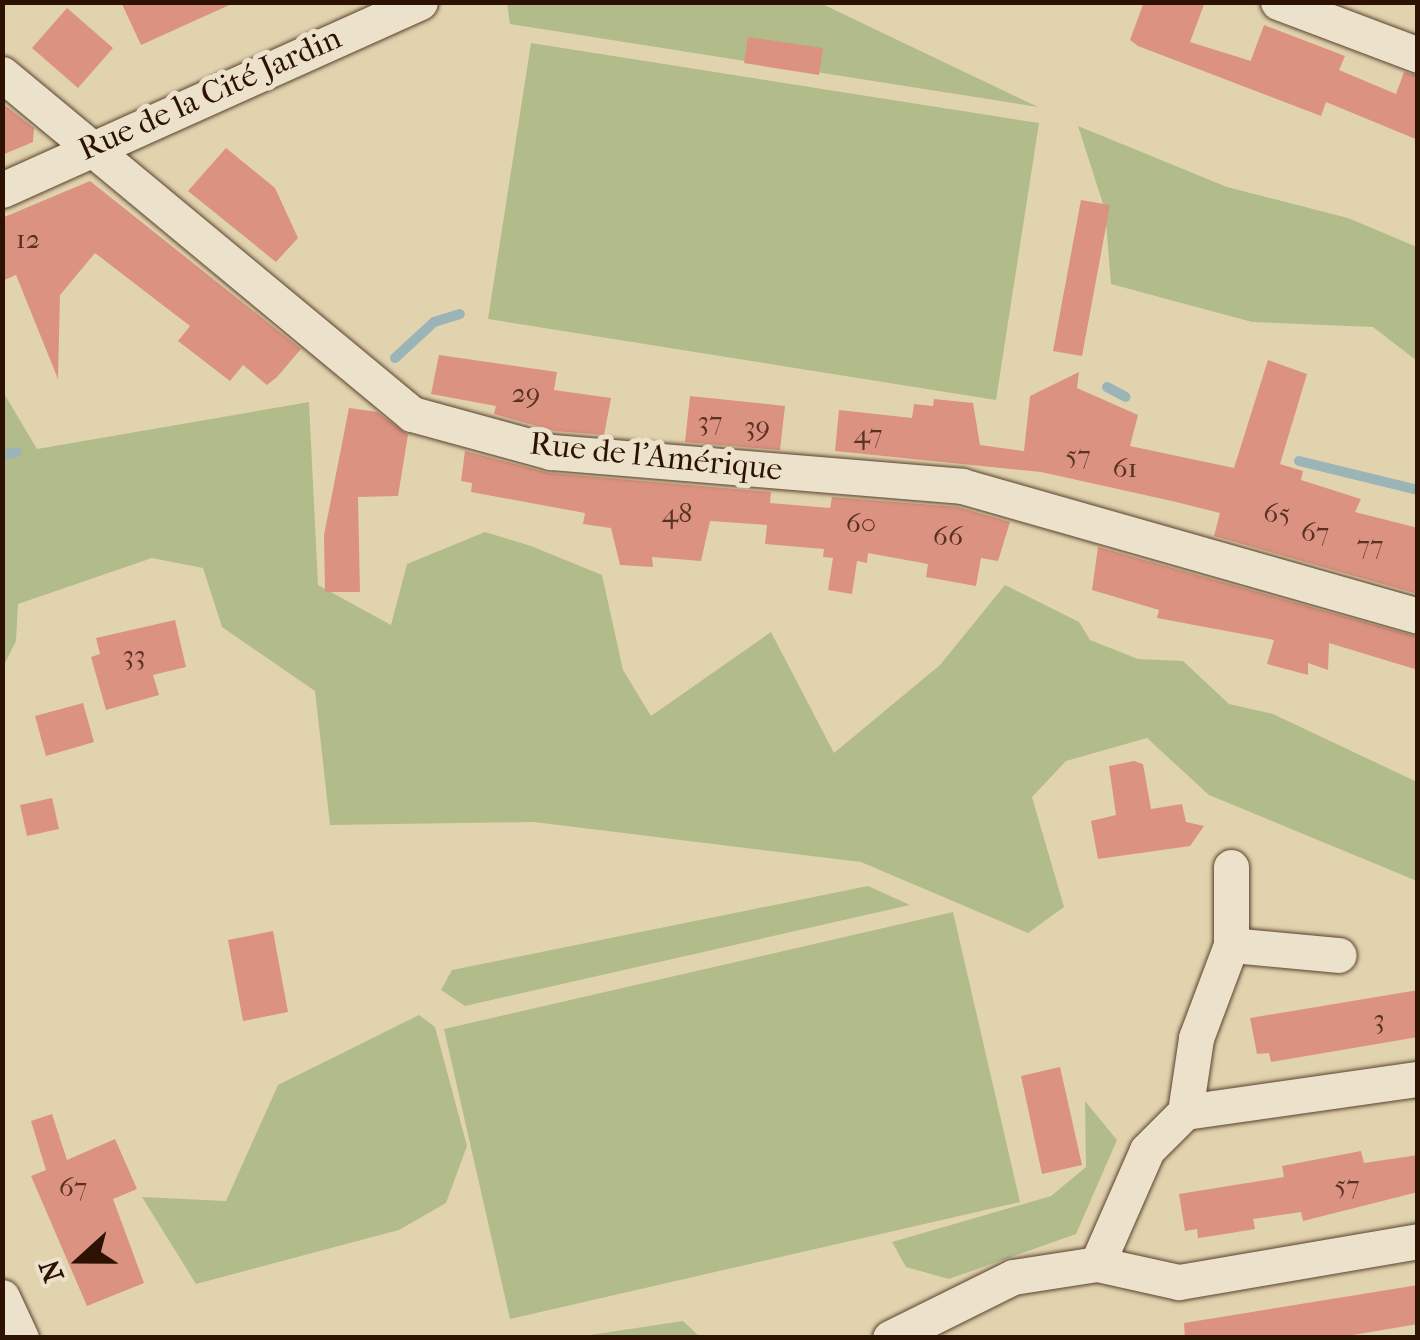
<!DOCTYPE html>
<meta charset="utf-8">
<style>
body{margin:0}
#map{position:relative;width:1420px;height:1340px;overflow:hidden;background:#e2d3af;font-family:"IM FELL French Canon",serif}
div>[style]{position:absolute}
.green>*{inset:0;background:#b2bc8b}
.stream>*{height:10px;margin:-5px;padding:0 5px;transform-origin:5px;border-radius:5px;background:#9bb4b7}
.building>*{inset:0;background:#db9280}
.roads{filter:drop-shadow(0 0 2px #5a422d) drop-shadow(0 0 2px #5a422d)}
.minor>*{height:35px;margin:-17.5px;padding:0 17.5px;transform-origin:17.5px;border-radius:17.5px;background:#ece2cb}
span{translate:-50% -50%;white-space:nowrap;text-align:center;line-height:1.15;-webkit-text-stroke:10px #ece2cb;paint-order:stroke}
.number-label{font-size:28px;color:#583122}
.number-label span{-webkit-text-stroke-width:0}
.street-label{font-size:32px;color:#2d1102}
.frame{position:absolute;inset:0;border:5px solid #2d1102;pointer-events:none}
.north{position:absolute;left:30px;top:1210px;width:100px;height:100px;-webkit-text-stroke:8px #ece2cb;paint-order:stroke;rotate:249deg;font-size:28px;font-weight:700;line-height:40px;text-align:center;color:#2d1102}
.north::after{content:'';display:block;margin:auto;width:35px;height:45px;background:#2d1102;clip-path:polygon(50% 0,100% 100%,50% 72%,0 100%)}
</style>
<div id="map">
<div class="green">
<div style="clip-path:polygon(507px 3px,820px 3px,1038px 107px,510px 24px)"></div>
<div style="clip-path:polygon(531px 43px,1039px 123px,996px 400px,488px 319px)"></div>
<div style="clip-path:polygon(1078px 126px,1227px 187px,1348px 218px,1417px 247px,1417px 361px,1373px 327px,1252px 322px,1111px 284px,1105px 210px)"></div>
<div style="clip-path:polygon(2px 390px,37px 449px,309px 402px,318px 585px,391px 625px,407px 564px,485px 532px,531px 546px,602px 575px,623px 670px,651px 716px,771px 632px,834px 753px,940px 665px,1005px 585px,1079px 622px,1090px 640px,1138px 659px,1183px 661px,1229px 704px,1273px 714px,1417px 782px,1417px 881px,1209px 795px,1147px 738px,1066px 761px,1032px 797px,1064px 907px,1028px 933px,861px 862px,534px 822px,330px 825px,315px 691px,222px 627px,203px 568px,152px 558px,18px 604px,16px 641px,3px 667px)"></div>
<div style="clip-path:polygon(868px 886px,910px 905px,465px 1006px,441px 990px,452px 970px)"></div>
<div style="clip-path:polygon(953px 912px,1020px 1202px,510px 1319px,444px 1029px)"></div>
<div style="clip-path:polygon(419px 1015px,435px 1027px,467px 1146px,446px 1203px,399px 1230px,196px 1284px,142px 1197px,226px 1201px,278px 1085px)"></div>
<div style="clip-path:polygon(1085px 1101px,1117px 1140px,1076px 1234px,949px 1279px,906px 1267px,892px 1242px,1051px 1196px,1086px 1167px)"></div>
<div style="clip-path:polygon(683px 1321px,700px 1337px,577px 1337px)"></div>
</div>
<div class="stream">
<div style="left:395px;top:358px;width:53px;rotate:-42.7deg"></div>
<div style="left:434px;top:322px;width:27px;rotate:-17deg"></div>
<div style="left:1107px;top:387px;width:21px;rotate:28deg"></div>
<div style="left:2px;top:455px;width:15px;rotate:-11deg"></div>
<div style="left:1299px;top:461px;width:122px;rotate:13.7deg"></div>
</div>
<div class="building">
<div style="clip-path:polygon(121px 2px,236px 2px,141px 45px)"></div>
<div style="clip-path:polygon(1144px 2px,1205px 2px,1190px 42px,1251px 61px,1245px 76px,1264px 25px,1345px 56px,1339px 70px,1396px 94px,1404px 72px,1418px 76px,1418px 140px,1326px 102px,1321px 116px,1138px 46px,1130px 40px)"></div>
<div style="clip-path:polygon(67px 8px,113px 48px,78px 88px,32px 48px)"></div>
<div style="clip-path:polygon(748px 37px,823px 48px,819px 75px,744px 63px)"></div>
<div style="clip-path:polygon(2px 103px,34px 128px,33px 142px,2px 155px)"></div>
<div style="clip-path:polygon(226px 148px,275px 188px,298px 238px,276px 262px,188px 191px)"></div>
<div style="clip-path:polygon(90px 181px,301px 349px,277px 377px,267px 385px,243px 365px,230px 381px,178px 341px,190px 326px,95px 253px,60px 295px,58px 379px,16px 275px,2px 281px,2px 218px)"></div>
<div style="clip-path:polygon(1081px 200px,1110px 205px,1082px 356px,1053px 351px)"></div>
<div style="clip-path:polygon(439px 355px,557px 372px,554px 390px,611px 398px,604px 435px,555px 431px,494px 414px,496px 406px,431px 394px)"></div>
<div style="clip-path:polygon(1268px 360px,1307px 374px,1280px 464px,1303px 471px,1301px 480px,1361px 499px,1355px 512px,1418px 528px,1418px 594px,1214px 536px,1220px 513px,1172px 501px,1041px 472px,835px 451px,839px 410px,912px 418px,914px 404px,933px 406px,934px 399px,973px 403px,980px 445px,1024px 451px,1030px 396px,1079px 372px,1077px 388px,1138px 415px,1130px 446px,1234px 468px)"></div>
<div style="clip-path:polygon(690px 396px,785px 406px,780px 450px,685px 442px)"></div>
<div style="clip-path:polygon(349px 408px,377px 412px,408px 435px,398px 496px,358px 497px,360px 592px,325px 592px,324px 535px)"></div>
<div style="clip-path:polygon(465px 451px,549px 473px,771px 492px,770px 503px,830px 508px,832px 497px,958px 507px,1010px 522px,998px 561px,981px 558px,976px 586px,926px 577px,928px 564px,868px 553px,867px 563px,857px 561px,852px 594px,828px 590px,833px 558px,823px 557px,824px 549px,765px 544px,767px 525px,710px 521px,701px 561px,652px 557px,653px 567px,620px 565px,611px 528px,583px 524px,585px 513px,471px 492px,472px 483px,461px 481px)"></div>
<div style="clip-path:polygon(1098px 547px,1418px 637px,1418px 670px,1329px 643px,1328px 670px,1308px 663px,1308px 675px,1267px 664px,1274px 640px,1157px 618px,1159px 610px,1092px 590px)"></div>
<div style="clip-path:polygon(175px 620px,186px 667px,153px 675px,159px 695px,106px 710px,91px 657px,100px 654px,96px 638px)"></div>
<div style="clip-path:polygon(83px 703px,94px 742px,46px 756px,35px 716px)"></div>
<div style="clip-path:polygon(1134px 761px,1143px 764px,1151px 809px,1182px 804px,1186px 822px,1204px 826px,1190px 846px,1098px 859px,1091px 821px,1116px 815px,1109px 766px)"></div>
<div style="clip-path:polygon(52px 798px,59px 829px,27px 836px,20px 805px)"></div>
<div style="clip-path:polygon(273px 931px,288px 1012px,243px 1021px,228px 940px)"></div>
<div style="clip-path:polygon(1418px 990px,1418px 1037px,1271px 1062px,1269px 1053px,1257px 1054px,1250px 1018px)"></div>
<div style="clip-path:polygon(1060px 1067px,1082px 1165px,1042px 1174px,1021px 1076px)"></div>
<div style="clip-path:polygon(52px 1114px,67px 1160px,115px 1139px,137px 1189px,113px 1199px,144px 1283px,87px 1306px,31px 1176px,46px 1170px,31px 1121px)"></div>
<div style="clip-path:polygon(1361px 1151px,1364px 1163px,1418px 1155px,1418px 1192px,1303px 1221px,1301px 1212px,1253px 1219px,1255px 1229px,1225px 1234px,1198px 1238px,1197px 1229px,1185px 1231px,1179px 1194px,1284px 1177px,1282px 1166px)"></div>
<div style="clip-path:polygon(1418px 1285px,1418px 1324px,1335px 1338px,1185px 1338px,1184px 1323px)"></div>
</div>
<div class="roads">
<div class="minor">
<div style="left:1278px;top:2px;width:150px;rotate:20.7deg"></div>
<div style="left:2px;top:74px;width:533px;rotate:39.67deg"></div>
<div style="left:412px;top:414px;width:144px;rotate:15.3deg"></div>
<div style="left:551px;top:452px;width:412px;rotate:4.7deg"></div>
<div style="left:962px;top:486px;width:474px;rotate:15.9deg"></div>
<div style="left:2px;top:190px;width:458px;rotate:-24.2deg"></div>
<div style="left:1231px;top:945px;width:78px;rotate:-90deg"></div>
<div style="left:1185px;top:1112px;width:75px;rotate:-81.5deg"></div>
<div style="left:1196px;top:1038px;width:99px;rotate:-69.4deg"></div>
<div style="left:1231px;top:945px;width:108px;rotate:5.3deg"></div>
<div style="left:1097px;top:1264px;width:124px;rotate:-66.3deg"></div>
<div style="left:1147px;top:1150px;width:54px;rotate:-45deg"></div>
<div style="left:1185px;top:1112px;width:235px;rotate:-8.1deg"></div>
<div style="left:2px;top:1297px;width:45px;rotate:65.1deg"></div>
<div style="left:890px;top:1338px;width:137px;rotate:-26.4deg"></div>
<div style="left:1013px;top:1277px;width:85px;rotate:-8.8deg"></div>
<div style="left:1097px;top:1264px;width:84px;rotate:12.4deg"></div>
<div style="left:1179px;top:1282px;width:242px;rotate:-9.7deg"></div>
</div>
</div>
<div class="number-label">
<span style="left:28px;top:239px">12</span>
<span style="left:526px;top:393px">29</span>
<span style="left:710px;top:421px">37</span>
<span style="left:757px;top:426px">39</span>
<span style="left:868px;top:434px">47</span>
<span style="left:1078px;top:455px">57</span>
<span style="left:1125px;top:468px">61</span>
<span style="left:677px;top:513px">48</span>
<span style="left:1277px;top:513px">65</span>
<span style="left:861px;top:523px">60</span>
<span style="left:1315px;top:532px">67</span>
<span style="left:948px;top:536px">66</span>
<span style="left:1370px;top:545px">77</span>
<span style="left:134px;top:655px">33</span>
<span style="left:1379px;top:1019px">3</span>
<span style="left:1347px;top:1185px">57</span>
<span style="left:73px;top:1187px">67</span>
</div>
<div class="street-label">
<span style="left:210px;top:94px;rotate:-24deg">Rue de la Cité Jardin</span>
<span style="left:656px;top:457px;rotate:6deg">Rue de l'Amérique</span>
</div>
<div class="frame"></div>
<div class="north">N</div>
</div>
